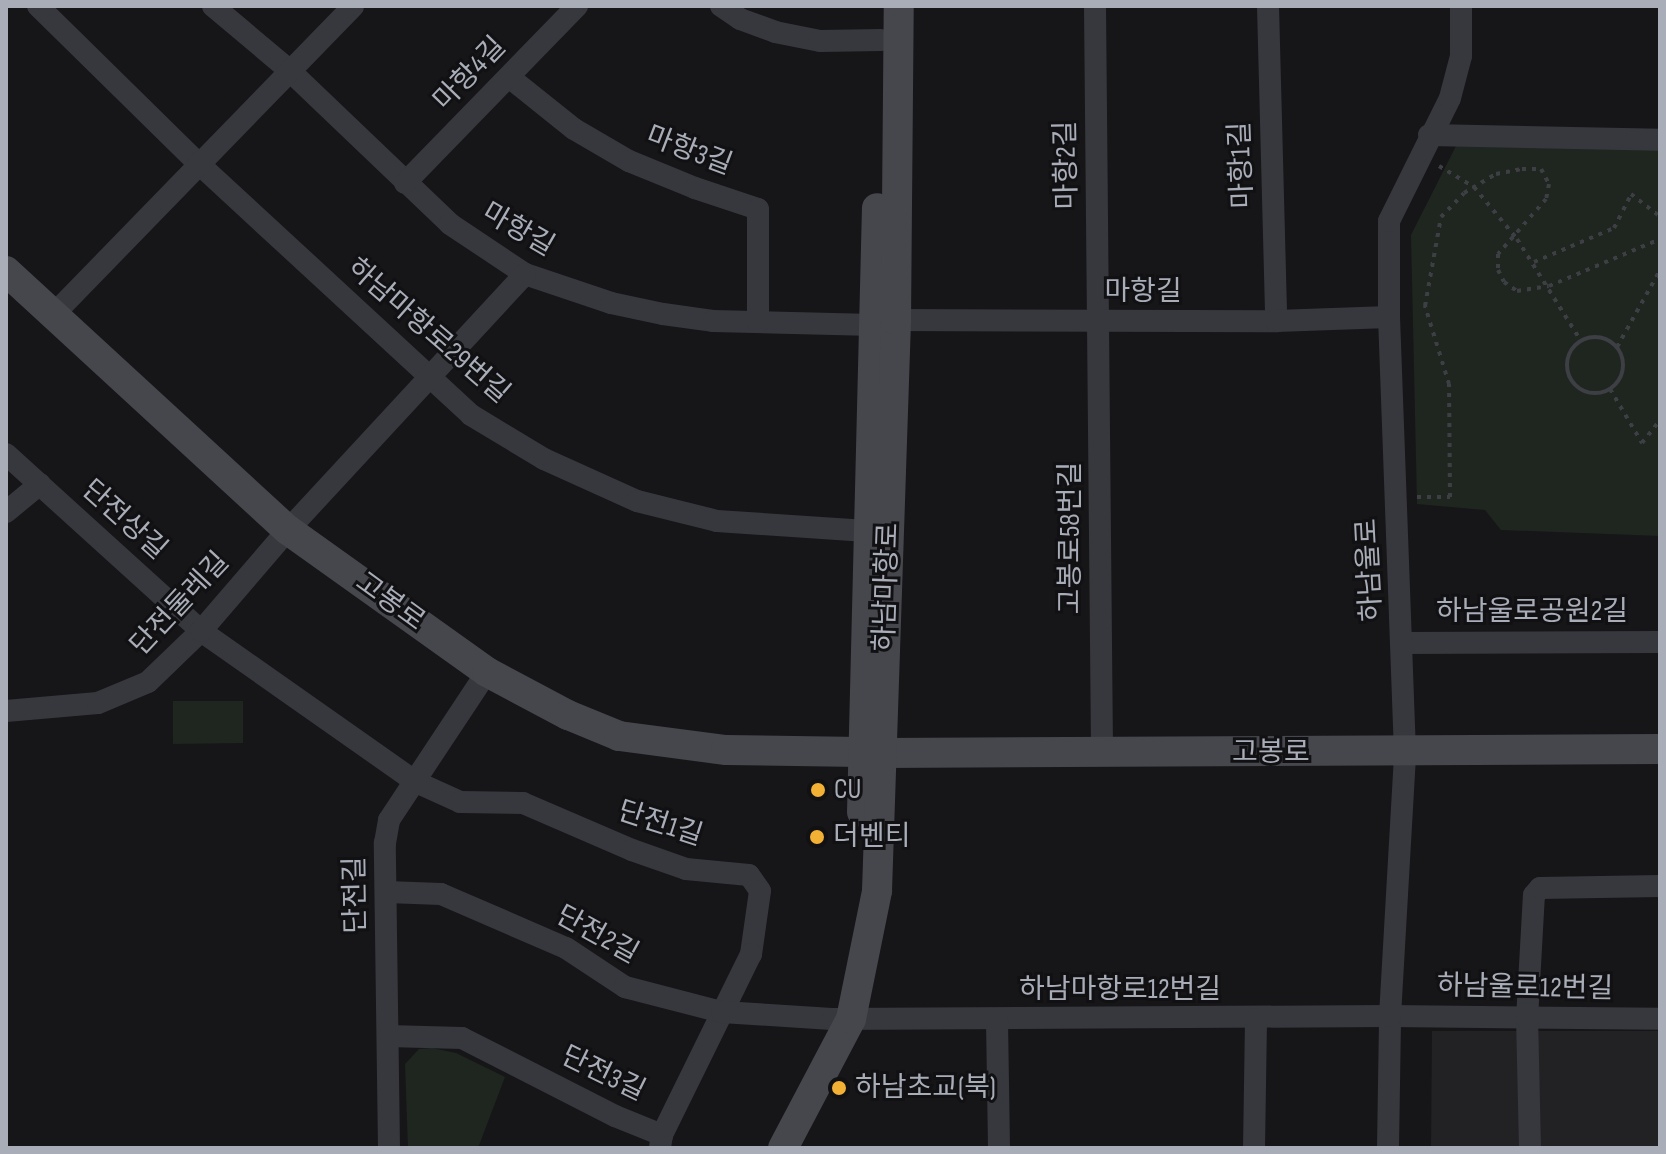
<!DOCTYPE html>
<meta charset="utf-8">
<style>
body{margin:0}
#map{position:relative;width:1666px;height:1154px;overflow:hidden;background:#161618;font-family:"Sofia Sans Condensed","Noto Sans KR",sans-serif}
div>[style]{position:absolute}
.built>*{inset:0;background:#222225}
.green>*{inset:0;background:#1e261f}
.path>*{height:4px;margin-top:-2px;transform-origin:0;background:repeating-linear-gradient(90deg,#3d3f44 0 4px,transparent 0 10px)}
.path>.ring{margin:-2px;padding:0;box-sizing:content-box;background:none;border:4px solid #3d3f44;border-radius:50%}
.street>*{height:22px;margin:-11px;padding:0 11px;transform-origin:11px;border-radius:11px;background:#37383d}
.secondary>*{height:30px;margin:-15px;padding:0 15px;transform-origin:15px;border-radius:15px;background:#45474d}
.dots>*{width:22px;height:22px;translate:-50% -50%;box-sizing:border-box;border:4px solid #111113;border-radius:50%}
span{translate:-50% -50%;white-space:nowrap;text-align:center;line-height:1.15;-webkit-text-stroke:6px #111113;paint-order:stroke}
.street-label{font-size:28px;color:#a8adb8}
.poi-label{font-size:28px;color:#a8adb8}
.left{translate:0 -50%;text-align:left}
.frame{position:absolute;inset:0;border:8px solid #a8adb8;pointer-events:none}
</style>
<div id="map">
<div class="built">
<div style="clip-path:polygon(1432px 1031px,1660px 1031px,1660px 1148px,1431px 1148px)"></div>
</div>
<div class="green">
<div style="clip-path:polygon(1457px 144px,1660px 147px,1660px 536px,1501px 530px,1485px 510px,1417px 504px,1411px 235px)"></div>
<div style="clip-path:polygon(173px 701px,243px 701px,243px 743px,173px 744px)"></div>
<div style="clip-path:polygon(432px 1048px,456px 1053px,505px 1077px,478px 1148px,408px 1148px,405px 1064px,419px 1049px)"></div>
</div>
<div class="path">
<div style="left:1439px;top:166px;width:41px;rotate:31deg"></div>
<div style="left:1474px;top:187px;width:67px;rotate:50.4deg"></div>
<div style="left:1517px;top:239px;width:120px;rotate:57.9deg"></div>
<div style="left:1534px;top:262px;width:87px;rotate:-23deg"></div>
<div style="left:1614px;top:228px;width:38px;rotate:-63deg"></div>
<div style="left:1631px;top:194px;width:37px;rotate:38deg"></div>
<div class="ring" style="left:1567px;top:337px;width:52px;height:52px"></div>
<div style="left:1617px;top:347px;width:88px;rotate:-60.8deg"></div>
<div style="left:1610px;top:389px;width:63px;rotate:59.3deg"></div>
<div style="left:1642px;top:443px;width:29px;rotate:-52deg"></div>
<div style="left:1417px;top:497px;width:33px"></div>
<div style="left:1450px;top:497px;width:113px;rotate:-90.5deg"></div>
<div style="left:1449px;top:384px;width:82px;rotate:-107.1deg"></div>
<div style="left:1425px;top:306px;width:90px;rotate:-79.8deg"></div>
<div style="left:1441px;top:217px;width:33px;rotate:-46deg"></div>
<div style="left:1464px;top:193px;width:37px;rotate:-31deg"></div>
<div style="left:1496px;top:174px;width:26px;rotate:-11deg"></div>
<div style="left:1522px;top:169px;width:19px"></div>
<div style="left:1541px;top:169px;width:17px;rotate:62deg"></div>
<div style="left:1549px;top:184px;width:15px;rotate:101deg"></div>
<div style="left:1546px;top:199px;width:73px;rotate:131.1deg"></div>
<div style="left:1498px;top:254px;width:16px;rotate:90deg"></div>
<div style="left:1498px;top:270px;width:13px;rotate:63deg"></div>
<div style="left:1504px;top:282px;width:16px;rotate:35deg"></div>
<div style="left:1517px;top:291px;width:32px;rotate:-9deg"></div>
<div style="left:1549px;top:286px;width:121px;rotate:-22.9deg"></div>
</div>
<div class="street">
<div style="left:38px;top:6px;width:224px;rotate:44.5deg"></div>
<div style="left:198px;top:163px;width:372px;rotate:42.7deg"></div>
<div style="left:471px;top:415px;width:85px;rotate:31.1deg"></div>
<div style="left:544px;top:459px;width:102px;rotate:24.3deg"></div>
<div style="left:637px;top:501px;width:82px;rotate:14deg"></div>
<div style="left:717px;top:521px;width:150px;rotate:3.8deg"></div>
<div style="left:213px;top:6px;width:99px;rotate:40.1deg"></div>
<div style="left:289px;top:70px;width:223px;rotate:43.7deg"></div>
<div style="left:450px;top:224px;width:90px;rotate:33.7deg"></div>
<div style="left:525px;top:274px;width:91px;rotate:18.6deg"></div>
<div style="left:611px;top:303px;width:53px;rotate:11.9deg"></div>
<div style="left:663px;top:314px;width:50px;rotate:8deg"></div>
<div style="left:713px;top:321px;width:161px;rotate:1.4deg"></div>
<div style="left:721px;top:6px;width:23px;rotate:34deg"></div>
<div style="left:740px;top:19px;width:37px;rotate:20deg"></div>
<div style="left:775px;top:32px;width:46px;rotate:11.3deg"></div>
<div style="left:820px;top:41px;width:61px;rotate:-0.9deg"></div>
<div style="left:1095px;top:6px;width:747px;rotate:89.46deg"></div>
<div style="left:1268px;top:6px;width:315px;rotate:88.5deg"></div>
<div style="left:509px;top:77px;width:83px;rotate:38.7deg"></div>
<div style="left:574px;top:129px;width:64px;rotate:30.2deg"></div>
<div style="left:629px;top:161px;width:71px;rotate:22.2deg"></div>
<div style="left:695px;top:188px;width:66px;rotate:18.4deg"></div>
<div style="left:758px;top:209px;width:113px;rotate:90deg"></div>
<div style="left:1429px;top:135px;width:231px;rotate:1.2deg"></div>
<div style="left:405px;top:183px;width:247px;rotate:-45.8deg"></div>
<div style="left:54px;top:314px;width:429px;rotate:-45.8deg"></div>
<div style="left:896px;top:320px;width:380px;rotate:0.2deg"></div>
<div style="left:1276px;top:321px;width:113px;rotate:-2deg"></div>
<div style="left:6px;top:454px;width:263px;rotate:42.2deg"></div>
<div style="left:201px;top:631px;width:263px;rotate:35.1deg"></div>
<div style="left:416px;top:782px;width:48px;rotate:24.4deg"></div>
<div style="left:460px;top:802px;width:63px;rotate:0.9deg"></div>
<div style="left:523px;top:803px;width:119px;rotate:23.3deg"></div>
<div style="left:632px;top:850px;width:57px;rotate:19.4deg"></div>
<div style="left:686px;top:869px;width:63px;rotate:5.4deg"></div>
<div style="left:749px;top:875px;width:19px;rotate:55deg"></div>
<div style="left:760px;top:891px;width:64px;rotate:98.1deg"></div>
<div style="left:751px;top:954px;width:202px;rotate:116.2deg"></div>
<div style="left:662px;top:1135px;width:13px;rotate:99deg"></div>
<div style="left:6px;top:512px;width:44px;rotate:-39.5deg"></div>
<div style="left:1403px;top:643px;width:257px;rotate:-0.2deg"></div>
<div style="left:6px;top:711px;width:92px;rotate:-5deg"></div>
<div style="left:98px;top:703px;width:54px;rotate:-22.8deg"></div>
<div style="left:148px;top:682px;width:74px;rotate:-43.9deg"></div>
<div style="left:201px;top:631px;width:133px;rotate:-49.3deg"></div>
<div style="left:288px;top:530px;width:349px;rotate:-47.2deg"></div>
<div style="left:387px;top:892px;width:54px;rotate:2.1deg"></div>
<div style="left:441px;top:894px;width:136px;rotate:23.4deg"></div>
<div style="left:566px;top:948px;width:71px;rotate:33.5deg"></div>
<div style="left:625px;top:987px;width:100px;rotate:14.5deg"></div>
<div style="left:722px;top:1012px;width:110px;rotate:3.6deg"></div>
<div style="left:832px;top:1019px;width:558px;rotate:-0.31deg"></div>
<div style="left:1390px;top:1016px;width:270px;rotate:0.6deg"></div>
<div style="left:997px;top:1020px;width:128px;rotate:89.1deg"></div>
<div style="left:388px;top:1036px;width:74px;rotate:1.5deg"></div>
<div style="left:462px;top:1038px;width:172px;rotate:27deg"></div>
<div style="left:615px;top:1116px;width:51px;rotate:22deg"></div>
<div style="left:389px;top:1148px;width:305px;rotate:-90.8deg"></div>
<div style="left:385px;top:843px;width:23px;rotate:-80deg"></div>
<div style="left:389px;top:820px;width:178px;rotate:-56.5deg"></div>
<div style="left:1254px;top:1148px;width:129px;rotate:-89.1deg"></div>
<div style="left:1388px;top:1148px;width:132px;rotate:-89.1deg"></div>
<div style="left:1390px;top:1016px;width:263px;rotate:-86.7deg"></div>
<div style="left:1405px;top:753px;width:436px;rotate:-92.1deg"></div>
<div style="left:1389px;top:317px;width:96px;rotate:-90deg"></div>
<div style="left:1389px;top:221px;width:137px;rotate:-63.6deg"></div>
<div style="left:1450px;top:98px;width:43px;rotate:-75.3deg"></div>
<div style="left:1461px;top:56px;width:50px;rotate:-90deg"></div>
<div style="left:1530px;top:1148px;width:129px;rotate:-91.3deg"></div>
<div style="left:1527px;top:1019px;width:124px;rotate:-86.8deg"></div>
<div style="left:1534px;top:895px;width:9px;rotate:-49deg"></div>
<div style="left:1540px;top:888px;width:120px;rotate:-1deg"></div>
</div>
<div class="secondary">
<div style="left:6px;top:271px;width:383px;rotate:42.6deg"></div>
<div style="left:288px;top:530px;width:244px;rotate:35.5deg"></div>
<div style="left:487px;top:672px;width:92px;rotate:28deg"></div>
<div style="left:568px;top:715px;width:55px;rotate:22.4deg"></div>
<div style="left:619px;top:736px;width:108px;rotate:7.5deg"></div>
<div style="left:726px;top:750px;width:135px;rotate:0.8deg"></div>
<div style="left:882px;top:753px;width:778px;rotate:-0.29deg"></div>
<div style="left:862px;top:812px;width:604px;rotate:-88.58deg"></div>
<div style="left:783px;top:1148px;width:146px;rotate:-62.2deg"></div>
<div style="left:851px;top:1019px;width:131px;rotate:-78.5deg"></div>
<div style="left:877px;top:891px;width:571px;rotate:-88.09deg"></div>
<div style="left:896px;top:320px;width:314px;rotate:-89.5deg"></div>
</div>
<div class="dots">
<div style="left:818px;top:790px;background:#f2b134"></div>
<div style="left:817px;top:837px;background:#f2b134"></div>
<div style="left:839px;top:1088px;background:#f2b134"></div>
</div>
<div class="street-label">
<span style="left:470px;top:74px;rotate:-46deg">마항4길</span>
<span style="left:689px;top:151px;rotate:21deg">마항3길</span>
<span style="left:1067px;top:165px;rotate:-91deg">마항2길</span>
<span style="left:1242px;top:165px;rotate:-92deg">마항1길</span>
<span style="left:518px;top:230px;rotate:30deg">마항길</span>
<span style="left:1143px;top:292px">마항길</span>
<span style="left:428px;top:331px;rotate:41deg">하남마항로29번길</span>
<span style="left:124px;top:520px;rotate:42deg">단전상길</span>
<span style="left:1071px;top:538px;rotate:-90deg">고봉로58번길</span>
<span style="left:1370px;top:570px;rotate:-93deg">하남울로</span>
<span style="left:887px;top:587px;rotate:-88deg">하남마항로</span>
<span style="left:390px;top:602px;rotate:36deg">고봉로</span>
<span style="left:180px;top:604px;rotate:-47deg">단전둘레길</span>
<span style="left:1532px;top:612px">하남울로공원2길</span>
<span style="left:1271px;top:753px">고봉로</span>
<span style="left:660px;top:824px;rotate:18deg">단전1길</span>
<span style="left:356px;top:895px;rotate:-91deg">단전길</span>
<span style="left:597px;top:935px;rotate:29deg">단전2길</span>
<span style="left:1525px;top:988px;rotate:1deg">하남울로12번길</span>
<span style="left:1120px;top:990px">하남마항로12번길</span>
<span style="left:603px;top:1074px;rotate:26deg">단전3길</span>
</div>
<div class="poi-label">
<span class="left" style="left:834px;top:790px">CU</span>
<span class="left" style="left:833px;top:837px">더벤티</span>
<span class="left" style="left:855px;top:1088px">하남초교(북)</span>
</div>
<div class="frame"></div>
</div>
